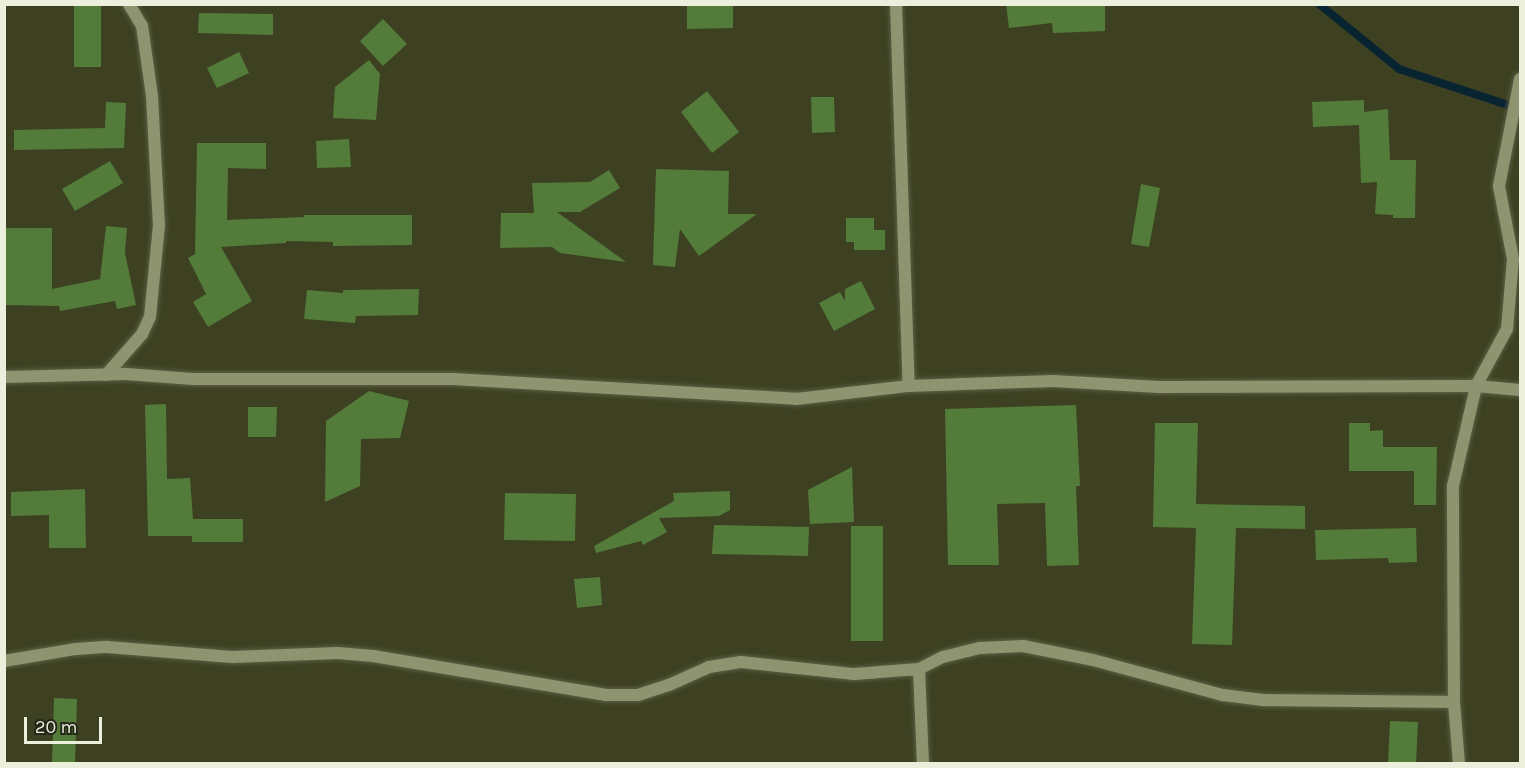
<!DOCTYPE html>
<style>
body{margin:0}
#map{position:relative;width:1525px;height:768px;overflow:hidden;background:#3d4121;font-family:Karla,sans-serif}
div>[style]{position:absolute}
.stream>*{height:8px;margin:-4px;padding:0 4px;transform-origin:4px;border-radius:4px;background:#092431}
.building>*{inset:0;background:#537b3a}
.roads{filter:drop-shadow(0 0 2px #5c5f43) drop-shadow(0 0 2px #5c5f43)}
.minor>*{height:12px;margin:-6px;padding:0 6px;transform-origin:6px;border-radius:6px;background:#8e9370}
span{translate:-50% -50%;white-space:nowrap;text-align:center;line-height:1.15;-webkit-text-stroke:4.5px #242618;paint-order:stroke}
.frame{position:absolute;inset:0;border:6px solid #ecefdc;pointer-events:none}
.scale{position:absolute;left:24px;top:717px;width:78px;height:27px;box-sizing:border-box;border:3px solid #ecefdc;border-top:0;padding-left:8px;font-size:18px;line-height:21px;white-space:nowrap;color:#ecefdc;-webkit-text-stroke:4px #242618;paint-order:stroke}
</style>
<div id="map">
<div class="stream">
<div style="left:1319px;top:4px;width:103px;rotate:39.1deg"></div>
<div style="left:1399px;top:69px;width:127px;rotate:18.3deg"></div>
</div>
<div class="building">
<div style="clip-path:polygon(74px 4px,101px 4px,101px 67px,74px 67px)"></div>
<div style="clip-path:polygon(687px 4px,733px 4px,733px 28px,687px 29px)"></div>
<div style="clip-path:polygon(1006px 4px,1105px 4px,1105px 31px,1053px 33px,1052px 23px,1009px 28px)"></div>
<div style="clip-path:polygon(199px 13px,273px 14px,273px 35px,198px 33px)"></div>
<div style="clip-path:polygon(383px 19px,407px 44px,383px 66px,360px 41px)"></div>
<div style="clip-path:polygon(239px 52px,249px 73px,217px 88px,207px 68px)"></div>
<div style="clip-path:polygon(369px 60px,380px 74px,376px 120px,333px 118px,335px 87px)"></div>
<div style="clip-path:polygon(707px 91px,739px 132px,712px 153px,681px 112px)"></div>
<div style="clip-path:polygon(811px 97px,834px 97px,835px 132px,812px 133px)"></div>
<div style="clip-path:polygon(1364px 100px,1364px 112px,1388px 109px,1390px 160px,1416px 160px,1415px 218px,1393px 218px,1393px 215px,1375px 214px,1377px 182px,1361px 183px,1359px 125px,1313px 127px,1312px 102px)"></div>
<div style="clip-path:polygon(106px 102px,126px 103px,124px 148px,14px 150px,14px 130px,105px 128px)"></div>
<div style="clip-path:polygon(349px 139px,351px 167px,317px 168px,316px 141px)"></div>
<div style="clip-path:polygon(197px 143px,266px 143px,266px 169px,228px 168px,227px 220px,304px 217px,304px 215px,412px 215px,412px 245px,333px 246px,333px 242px,286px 241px,286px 243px,221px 247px,252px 301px,208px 327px,193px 302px,206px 294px,188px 258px,195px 254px)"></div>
<div style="clip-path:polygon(110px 161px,123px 183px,75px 211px,62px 189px)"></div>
<div style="clip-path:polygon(656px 169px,729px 171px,728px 214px,757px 214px,699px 256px,680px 229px,675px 267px,653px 265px)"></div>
<div style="clip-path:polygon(609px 170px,620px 188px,580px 212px,557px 212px,626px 262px,560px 253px,552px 247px,500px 248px,501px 213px,534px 213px,532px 183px,590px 182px)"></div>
<div style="clip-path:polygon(1141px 184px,1160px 188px,1149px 247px,1131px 244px)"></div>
<div style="clip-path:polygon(846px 218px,874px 218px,874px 230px,885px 230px,885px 250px,854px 250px,854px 242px,846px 242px)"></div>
<div style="clip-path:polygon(106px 226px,127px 228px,125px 253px,136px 305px,117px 309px,115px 301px,60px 311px,59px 306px,4px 305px,4px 228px,52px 228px,52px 289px,100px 279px)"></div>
<div style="clip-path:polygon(861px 281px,875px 309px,834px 331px,819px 303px,840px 292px,845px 301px,845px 289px)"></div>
<div style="clip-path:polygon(419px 289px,418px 315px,356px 316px,355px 323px,304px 319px,307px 290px,343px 293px,343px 290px)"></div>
<div style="clip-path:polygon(369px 391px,409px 401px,400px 438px,361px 439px,360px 486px,325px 502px,326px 421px)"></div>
<div style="clip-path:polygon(166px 404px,167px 479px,190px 478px,193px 519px,243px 519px,243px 542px,192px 542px,192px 536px,148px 536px,145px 405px)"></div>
<div style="clip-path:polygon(1076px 405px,1080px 486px,1076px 486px,1079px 565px,1047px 566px,1045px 503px,997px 504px,999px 565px,948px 565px,945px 409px)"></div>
<div style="clip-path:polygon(248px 407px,277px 407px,276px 437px,248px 437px)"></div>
<div style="clip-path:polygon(1155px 423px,1198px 423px,1196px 504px,1305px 506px,1305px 529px,1236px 528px,1232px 645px,1192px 644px,1196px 528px,1153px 527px)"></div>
<div style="clip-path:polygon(1349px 423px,1370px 423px,1370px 431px,1383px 430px,1383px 447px,1437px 447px,1436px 505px,1414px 505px,1414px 471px,1349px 471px)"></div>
<div style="clip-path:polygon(852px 467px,854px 522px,810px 524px,808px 490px)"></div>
<div style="clip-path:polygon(85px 489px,86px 548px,49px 548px,49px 515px,11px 516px,11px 492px)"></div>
<div style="clip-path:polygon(730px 491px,730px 510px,719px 516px,659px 518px,667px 532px,643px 545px,641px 541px,596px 553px,594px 546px,674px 501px,673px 493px)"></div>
<div style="clip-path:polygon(505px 493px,576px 494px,575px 541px,504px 540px)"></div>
<div style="clip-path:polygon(714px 525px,809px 527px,808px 556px,712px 554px)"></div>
<div style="clip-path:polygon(851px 526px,883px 526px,883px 641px,851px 641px)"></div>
<div style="clip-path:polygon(1416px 528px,1417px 562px,1389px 563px,1388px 558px,1316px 560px,1315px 530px)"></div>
<div style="clip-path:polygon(600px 577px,602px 605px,577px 608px,574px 579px)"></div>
<div style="clip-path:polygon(54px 698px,77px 699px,75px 764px,52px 764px)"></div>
<div style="clip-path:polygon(1390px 721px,1418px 722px,1416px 764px,1388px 764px)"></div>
</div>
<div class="roads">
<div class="minor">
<div style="left:896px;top:4px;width:382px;rotate:88.1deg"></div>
<div style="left:106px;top:375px;width:55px;rotate:-48.7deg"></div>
<div style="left:142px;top:334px;width:19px;rotate:-65deg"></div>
<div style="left:150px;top:317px;width:91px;rotate:-84.4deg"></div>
<div style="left:159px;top:226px;width:130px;rotate:-93.1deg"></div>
<div style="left:152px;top:96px;width:71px;rotate:-98.1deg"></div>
<div style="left:142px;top:26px;width:26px;rotate:-121deg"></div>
<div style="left:4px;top:377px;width:122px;rotate:-1.4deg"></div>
<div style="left:126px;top:374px;width:67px;rotate:4.3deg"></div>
<div style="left:193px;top:379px;width:260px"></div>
<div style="left:453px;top:379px;width:344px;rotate:3.3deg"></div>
<div style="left:796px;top:399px;width:114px;rotate:-6.6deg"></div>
<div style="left:909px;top:386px;width:144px;rotate:-2deg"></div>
<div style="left:1053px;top:381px;width:106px;rotate:3.2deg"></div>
<div style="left:1159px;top:387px;width:317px;rotate:-0.2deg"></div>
<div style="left:1476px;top:386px;width:44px;rotate:5.2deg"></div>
<div style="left:4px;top:661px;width:73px;rotate:-9.5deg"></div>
<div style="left:76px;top:649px;width:31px;rotate:-4deg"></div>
<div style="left:107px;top:647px;width:125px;rotate:4.6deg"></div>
<div style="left:232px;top:657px;width:106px;rotate:-2.2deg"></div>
<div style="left:338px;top:653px;width:35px;rotate:5deg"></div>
<div style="left:373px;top:656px;width:235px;rotate:9.5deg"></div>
<div style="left:605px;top:695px;width:33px"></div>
<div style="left:638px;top:695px;width:33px;rotate:-18deg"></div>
<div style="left:669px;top:685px;width:44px;rotate:-24.2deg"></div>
<div style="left:709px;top:667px;width:32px;rotate:-9deg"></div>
<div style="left:741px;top:662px;width:114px;rotate:6.1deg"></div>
<div style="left:854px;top:674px;width:65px;rotate:-4.4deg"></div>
<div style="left:919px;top:669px;width:27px;rotate:-27deg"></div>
<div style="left:943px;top:657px;width:38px;rotate:-14deg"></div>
<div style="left:980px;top:648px;width:43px;rotate:-2.7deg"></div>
<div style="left:1023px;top:646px;width:71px;rotate:11.3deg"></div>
<div style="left:1093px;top:660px;width:135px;rotate:15.1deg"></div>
<div style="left:1223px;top:695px;width:40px;rotate:7.1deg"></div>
<div style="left:1263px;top:700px;width:191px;rotate:0.6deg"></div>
<div style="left:919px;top:669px;width:95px;rotate:87.6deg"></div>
<div style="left:1459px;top:764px;width:62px;rotate:-94.6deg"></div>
<div style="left:1454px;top:702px;width:216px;rotate:-90.3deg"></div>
<div style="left:1453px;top:486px;width:103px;rotate:-77deg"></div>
<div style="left:1476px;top:386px;width:65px;rotate:-61.5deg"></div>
<div style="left:1507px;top:329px;width:70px;rotate:-85.1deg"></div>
<div style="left:1513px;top:259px;width:74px;rotate:-100.9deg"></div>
<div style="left:1499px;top:186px;width:109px;rotate:-78.9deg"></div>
</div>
</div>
<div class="frame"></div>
<div class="scale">20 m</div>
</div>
